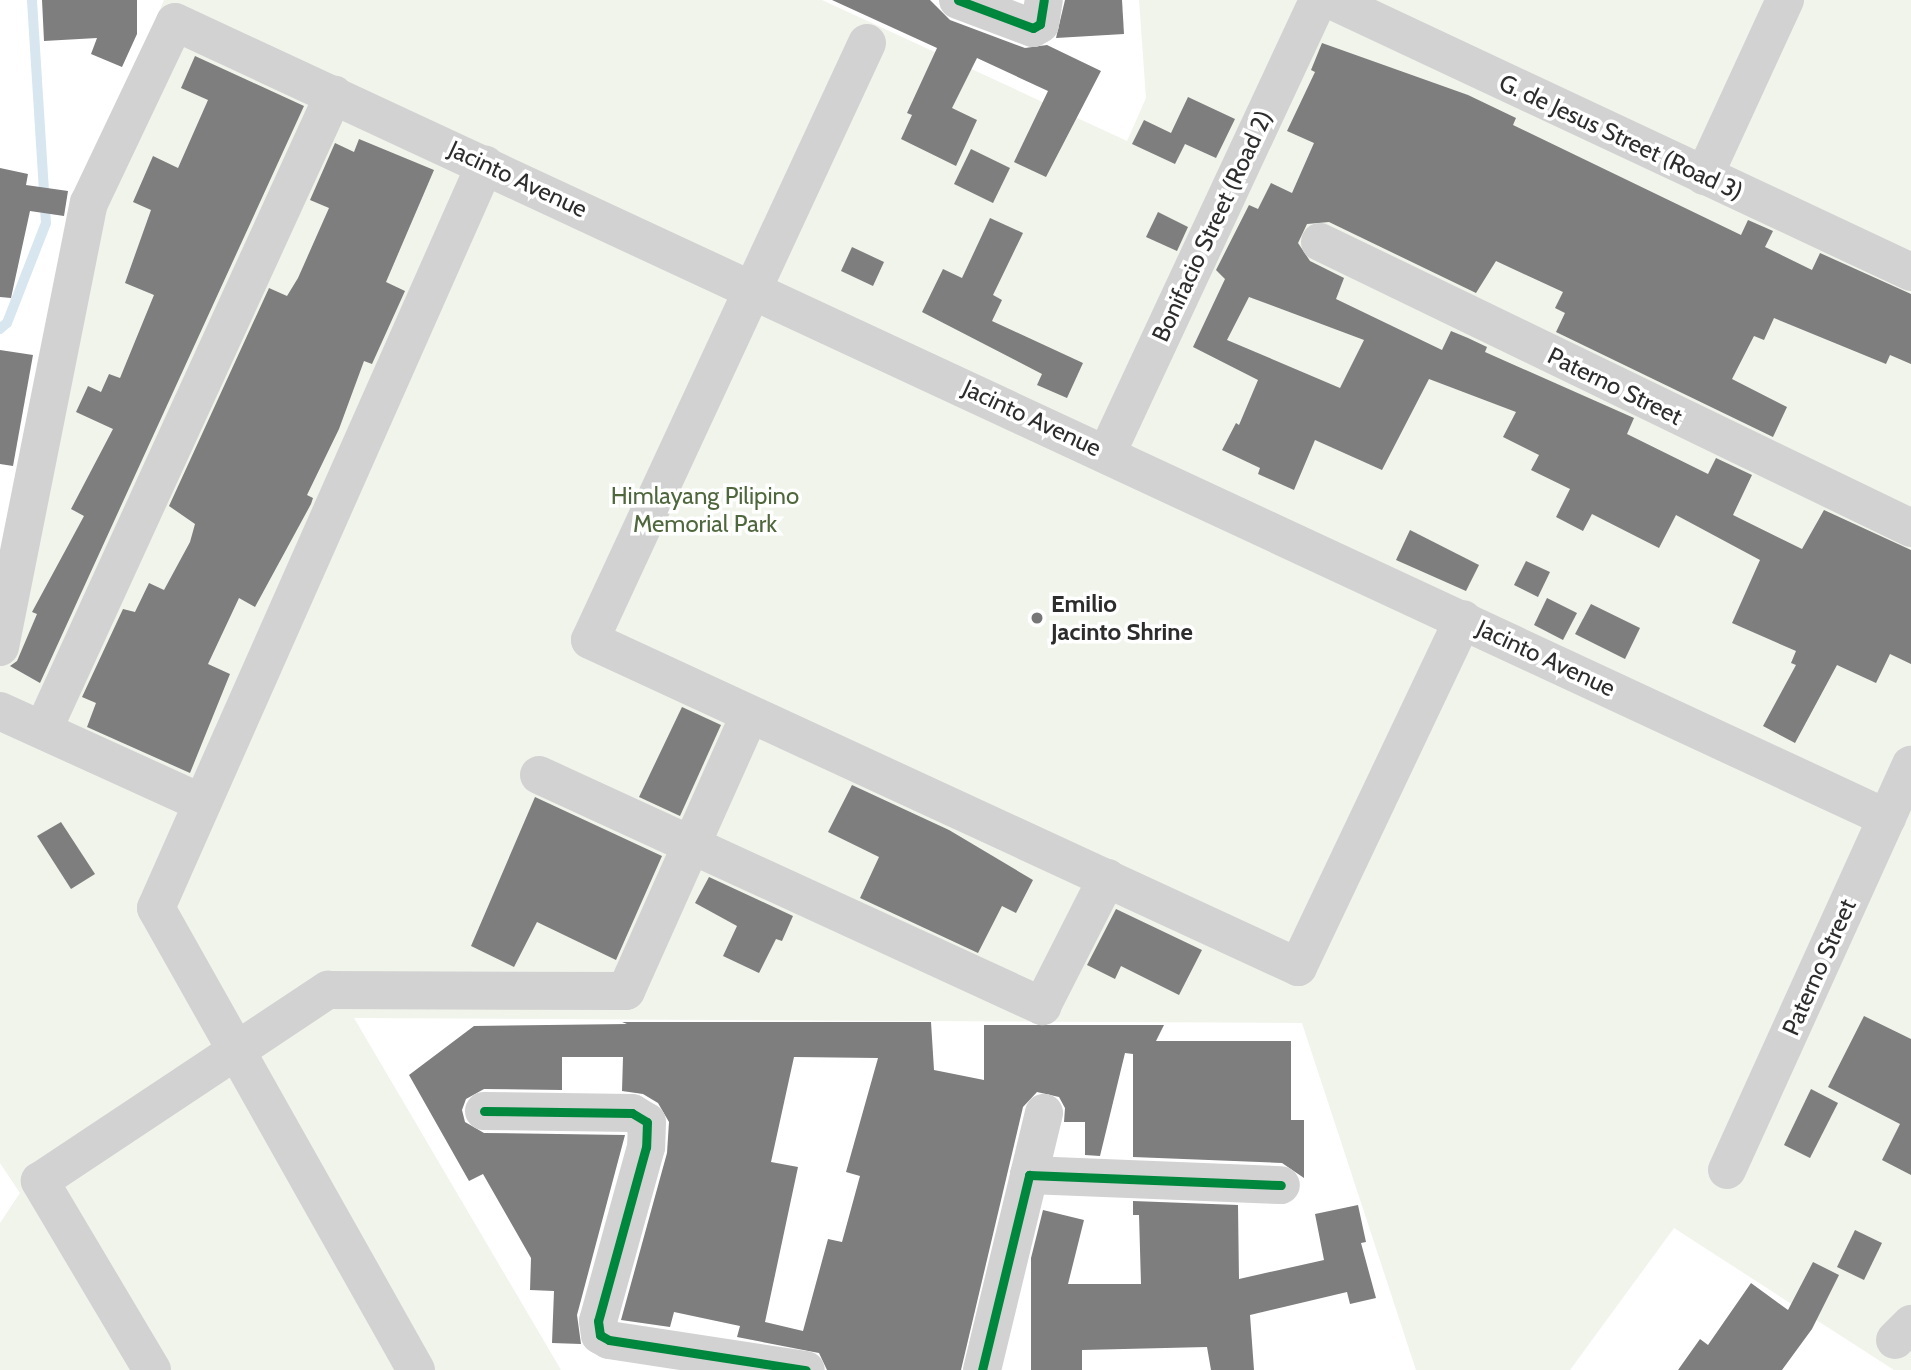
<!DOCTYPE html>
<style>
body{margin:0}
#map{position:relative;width:1911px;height:1370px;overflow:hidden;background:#fff;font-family:Cabin,sans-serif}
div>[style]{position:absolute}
.green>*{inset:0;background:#f0f4eb}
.stream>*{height:10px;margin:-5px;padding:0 5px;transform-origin:5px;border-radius:5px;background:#d8e6f0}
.building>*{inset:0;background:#7e7e7e}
.minor>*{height:38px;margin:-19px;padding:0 19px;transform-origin:19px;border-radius:19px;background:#d2d2d2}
.cycleway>*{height:9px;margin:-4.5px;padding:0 4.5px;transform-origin:4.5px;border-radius:4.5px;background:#00873e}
.dots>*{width:19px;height:19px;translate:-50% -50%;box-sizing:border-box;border:4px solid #fff;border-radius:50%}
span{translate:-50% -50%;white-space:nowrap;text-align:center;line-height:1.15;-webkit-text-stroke:7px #fff;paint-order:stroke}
.street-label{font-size:24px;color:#2d2d2d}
.park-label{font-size:24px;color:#4f673c}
.poi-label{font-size:24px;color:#2d2d2d;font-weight:700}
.left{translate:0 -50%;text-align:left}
</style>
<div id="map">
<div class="green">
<div style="clip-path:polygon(164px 0,822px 0,1127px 141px,1146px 98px,1139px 0,1911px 0,1911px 1370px,1894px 1370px,1674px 1228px,1570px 1370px,1416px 1370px,1302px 1023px,354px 1018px,561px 1370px,0 1370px,0 1223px,20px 1193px,0 1163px,0 622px,81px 200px)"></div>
</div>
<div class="stream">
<div style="left:0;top:329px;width:9px;rotate:-41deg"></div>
<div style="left:7px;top:323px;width:107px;rotate:-68.7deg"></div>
<div style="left:46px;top:223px;width:223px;rotate:-93.6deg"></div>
</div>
<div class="building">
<div style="clip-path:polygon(42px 0,137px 0,137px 34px,122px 67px,91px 54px,97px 38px,44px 41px)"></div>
<div style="clip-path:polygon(832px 0,930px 0,950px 20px,1025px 48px,1047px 45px,1101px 71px,1046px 177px,1014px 162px,1048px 91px,977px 58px,952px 108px,977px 120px,956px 166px,901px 139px,912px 115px,907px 113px,937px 48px)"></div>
<div style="clip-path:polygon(1065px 0,1122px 0,1124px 34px,1056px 38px)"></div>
<div style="clip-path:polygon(evenodd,1322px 43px,1468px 95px,1516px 118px,1513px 125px,1741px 235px,1748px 220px,1773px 231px,1765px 247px,1812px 270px,1820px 253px,1911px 294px,1911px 364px,1890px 355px,1886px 364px,1774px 318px,1764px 340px,1754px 336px,1732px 379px,1787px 407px,1773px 437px,1556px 332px,1565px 313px,1555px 308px,1563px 292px,1496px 261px,1476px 293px,1329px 222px,1307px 224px,1298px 243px,1310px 261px,1344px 278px,1336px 299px,1442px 350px,1451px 331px,1468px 338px,1487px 347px,1485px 352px,1634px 418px,1627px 434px,1708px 474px,1716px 458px,1752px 475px,1733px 515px,1802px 549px,1824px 510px,1911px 550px,1911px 664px,1890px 654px,1876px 683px,1837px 665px,1795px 743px,1763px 726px,1796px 665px,1791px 663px,1796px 651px,1732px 623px,1760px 560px,1676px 515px,1659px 548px,1592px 514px,1583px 531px,1556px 517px,1570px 489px,1531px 470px,1539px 455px,1503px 437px,1516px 412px,1429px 379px,1382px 470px,1315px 440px,1294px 490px,1258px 474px,1260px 468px,1222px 450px,1236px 423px,1239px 425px,1258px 380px,1193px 347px,1225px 279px,1216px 270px,1249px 205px,1258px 209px,1271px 183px,1292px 193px,1314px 143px,1287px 131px,1315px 72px,1311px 70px,1322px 43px,1249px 297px,1364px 340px,1340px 388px,1227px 340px,1249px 297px)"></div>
<div style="clip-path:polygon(195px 56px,304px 106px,40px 683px,10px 666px,17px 661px,37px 614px,32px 612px,84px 516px,71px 509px,113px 429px,76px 412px,88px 386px,101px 392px,109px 374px,120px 378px,154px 295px,125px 283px,151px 210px,133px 202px,153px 156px,178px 168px,208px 100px,181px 88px)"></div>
<div style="clip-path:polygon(1188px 97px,1235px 119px,1216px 158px,1185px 144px,1175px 164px,1132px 144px,1144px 120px,1171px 133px)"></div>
<div style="clip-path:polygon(359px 139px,434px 170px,386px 282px,405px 291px,372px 364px,364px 361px,339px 429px,307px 495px,313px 498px,311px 504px,255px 607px,239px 598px,208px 664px,230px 674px,190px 773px,87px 727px,96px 703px,82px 697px,123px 609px,135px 612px,149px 583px,164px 590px,190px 542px,195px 524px,169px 506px,269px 288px,287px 296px,298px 278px,329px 208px,310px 200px,335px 143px,354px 152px)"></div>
<div style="clip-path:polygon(971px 149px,1010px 168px,993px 203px,954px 184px)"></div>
<div style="clip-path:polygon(0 168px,28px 174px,26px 185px,68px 191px,64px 216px,30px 211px,11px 298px,0 297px)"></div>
<div style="clip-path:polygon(1158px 212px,1188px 227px,1177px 251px,1146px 237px)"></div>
<div style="clip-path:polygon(990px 218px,1023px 233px,993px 295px,1002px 300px,992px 321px,1083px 363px,1067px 398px,1037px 385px,1042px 374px,922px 312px,943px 269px,962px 278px)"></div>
<div style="clip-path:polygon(852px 247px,884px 262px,873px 286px,841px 271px)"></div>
<div style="clip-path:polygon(0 350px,33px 355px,13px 466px,0 464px)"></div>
<div style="clip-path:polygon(1410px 530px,1479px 565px,1466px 591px,1396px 560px)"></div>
<div style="clip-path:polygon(1526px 561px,1550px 572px,1538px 597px,1514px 585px)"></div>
<div style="clip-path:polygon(1547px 598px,1577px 613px,1563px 640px,1534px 625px)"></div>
<div style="clip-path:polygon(1591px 604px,1640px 628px,1625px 659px,1575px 634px)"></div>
<div style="clip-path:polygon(682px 707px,721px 725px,680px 816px,639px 797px)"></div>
<div style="clip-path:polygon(852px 785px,949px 830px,1033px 880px,1016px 913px,1002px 906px,978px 953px,860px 898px,879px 857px,828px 832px)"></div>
<div style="clip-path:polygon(535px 797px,662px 856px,616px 960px,537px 922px,514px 967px,471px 946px)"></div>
<div style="clip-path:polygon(61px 822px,95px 874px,71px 889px,37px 836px)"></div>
<div style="clip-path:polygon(709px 877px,793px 916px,782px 941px,776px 939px,759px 973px,723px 956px,737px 926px,695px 903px)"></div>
<div style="clip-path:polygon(1116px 909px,1202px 950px,1179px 995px,1121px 966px,1115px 979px,1087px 965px)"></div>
<div style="clip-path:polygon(1864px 1016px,1911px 1039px,1911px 1175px,1882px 1160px,1900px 1124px,1828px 1087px)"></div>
<div style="clip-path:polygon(evenodd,622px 1022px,931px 1022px,934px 1070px,984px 1080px,984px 1025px,1164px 1025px,1156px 1041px,1291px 1041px,1291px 1120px,1304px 1120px,1304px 1178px,1282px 1163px,1133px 1157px,1133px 1054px,1125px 1053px,1100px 1156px,1085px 1155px,1085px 1122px,1064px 1122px,1065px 1108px,1059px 1097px,1037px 1092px,1023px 1107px,961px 1370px,827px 1370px,819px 1353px,737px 1337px,740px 1326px,674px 1312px,670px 1327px,621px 1320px,667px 1153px,669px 1122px,658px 1103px,643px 1094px,622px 1091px,623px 1057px,562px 1057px,562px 1090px,484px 1089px,466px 1099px,462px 1110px,465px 1122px,484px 1133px,625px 1135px,577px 1315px,581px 1344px,552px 1343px,554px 1291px,530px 1290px,531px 1258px,483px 1174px,469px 1181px,409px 1075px,474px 1026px,627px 1024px,622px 1022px,794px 1057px,878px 1058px,846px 1172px,860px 1176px,842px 1242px,828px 1239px,803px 1331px,765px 1322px,798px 1167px,771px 1162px,794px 1057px)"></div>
<div style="clip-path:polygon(1811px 1089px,1838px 1103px,1810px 1158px,1784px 1145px)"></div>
<div style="clip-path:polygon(1133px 1201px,1238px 1205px,1239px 1279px,1324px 1260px,1315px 1214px,1358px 1205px,1366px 1242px,1361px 1243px,1376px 1298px,1350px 1304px,1347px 1292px,1250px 1315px,1254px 1370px,1211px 1370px,1207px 1347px,1082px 1350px,1082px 1370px,1031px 1370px,1031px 1258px,1043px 1210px,1084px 1220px,1068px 1284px,1141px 1284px,1139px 1215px,1133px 1215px)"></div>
<div style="clip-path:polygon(1855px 1230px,1882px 1243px,1864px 1280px,1837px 1267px)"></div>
<div style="clip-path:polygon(1813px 1262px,1839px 1275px,1812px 1329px,1782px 1370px,1678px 1370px,1700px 1339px,1708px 1345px,1751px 1283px,1788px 1310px)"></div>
</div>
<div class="minor">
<div style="left:958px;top:0;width:80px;rotate:20.5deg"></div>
<div style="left:1033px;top:28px;width:8px;rotate:-30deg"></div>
<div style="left:1040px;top:24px;width:24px;rotate:-81deg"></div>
<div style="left:1331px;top:0;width:641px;rotate:25.12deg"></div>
<div style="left:867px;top:43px;width:658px;rotate:114.89deg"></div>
<div style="left:590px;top:640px;width:780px;rotate:24.79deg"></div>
<div style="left:1298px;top:967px;width:385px;rotate:-64.6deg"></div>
<div style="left:1704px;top:176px;width:194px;rotate:-65.3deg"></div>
<div style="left:1320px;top:242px;width:657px;rotate:25.82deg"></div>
<div style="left:1107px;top:453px;width:500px;rotate:-65deg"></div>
<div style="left:0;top:647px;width:453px;rotate:-78.7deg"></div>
<div style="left:89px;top:203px;width:200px;rotate:-64.6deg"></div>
<div style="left:175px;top:22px;width:1888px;rotate:24.94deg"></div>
<div style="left:0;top:711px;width:222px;rotate:24.5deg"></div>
<div style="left:43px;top:730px;width:699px;rotate:-65.41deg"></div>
<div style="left:539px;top:775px;width:554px;rotate:24.67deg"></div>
<div style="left:1042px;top:1006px;width:144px;rotate:-63.1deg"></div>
<div style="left:484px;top:1111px;width:148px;rotate:0.8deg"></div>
<div style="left:632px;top:1113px;width:17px;rotate:31deg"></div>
<div style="left:647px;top:1122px;width:25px;rotate:92deg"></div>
<div style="left:646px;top:1147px;width:180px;rotate:105.4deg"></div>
<div style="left:598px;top:1321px;width:14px;rotate:82deg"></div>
<div style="left:600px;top:1335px;width:10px;rotate:29deg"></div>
<div style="left:609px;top:1340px;width:199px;rotate:8.7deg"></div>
<div style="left:1727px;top:1170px;width:445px;rotate:-65.6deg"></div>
<div style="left:1029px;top:1175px;width:64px;rotate:-76.4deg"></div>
<div style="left:1895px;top:1340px;width:23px;rotate:-45deg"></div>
<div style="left:152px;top:1370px;width:220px;rotate:-120.7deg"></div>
<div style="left:40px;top:1181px;width:346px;rotate:-33.6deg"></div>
<div style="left:328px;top:990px;width:298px;rotate:0.2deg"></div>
<div style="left:626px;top:991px;width:303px;rotate:-65.9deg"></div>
<div style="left:416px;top:1370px;width:530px;rotate:-119.37deg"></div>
<div style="left:156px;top:908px;width:813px;rotate:-66.12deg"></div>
<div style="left:982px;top:1370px;width:201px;rotate:-76.4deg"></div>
<div style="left:1029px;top:1175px;width:252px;rotate:2.3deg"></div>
</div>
<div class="cycleway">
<div style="left:958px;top:0;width:80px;rotate:20.5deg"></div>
<div style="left:1033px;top:28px;width:8px;rotate:-30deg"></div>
<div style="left:1040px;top:24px;width:24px;rotate:-81deg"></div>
<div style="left:484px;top:1111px;width:148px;rotate:0.8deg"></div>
<div style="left:632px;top:1113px;width:17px;rotate:31deg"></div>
<div style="left:647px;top:1122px;width:25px;rotate:92deg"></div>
<div style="left:646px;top:1147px;width:180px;rotate:105.4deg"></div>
<div style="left:598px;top:1321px;width:14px;rotate:82deg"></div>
<div style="left:600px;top:1335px;width:10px;rotate:29deg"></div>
<div style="left:609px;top:1340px;width:199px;rotate:8.7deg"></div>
<div style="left:982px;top:1370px;width:201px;rotate:-76.4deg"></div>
<div style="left:1029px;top:1175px;width:252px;rotate:2.3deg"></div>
</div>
<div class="dots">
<div style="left:1037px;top:618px;background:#767676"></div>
</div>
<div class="street-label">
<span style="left:1621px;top:137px;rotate:25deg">G. de Jesus Street (Road 3)</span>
<span style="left:518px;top:179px;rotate:25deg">Jacinto Avenue</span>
<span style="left:1212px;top:226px;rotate:-65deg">Bonifacio Street (Road 2)</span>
<span style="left:1615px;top:386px;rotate:26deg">Paterno Street</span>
<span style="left:1032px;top:418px;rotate:25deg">Jacinto Avenue</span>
<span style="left:1546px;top:658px;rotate:25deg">Jacinto Avenue</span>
<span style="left:1819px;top:967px;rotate:-66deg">Paterno Street</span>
</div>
<div class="park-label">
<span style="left:705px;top:510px">Himlayang Pilipino<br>Memorial Park</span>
</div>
<div class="poi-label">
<span class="left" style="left:1051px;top:618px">Emilio<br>Jacinto Shrine</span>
</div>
</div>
